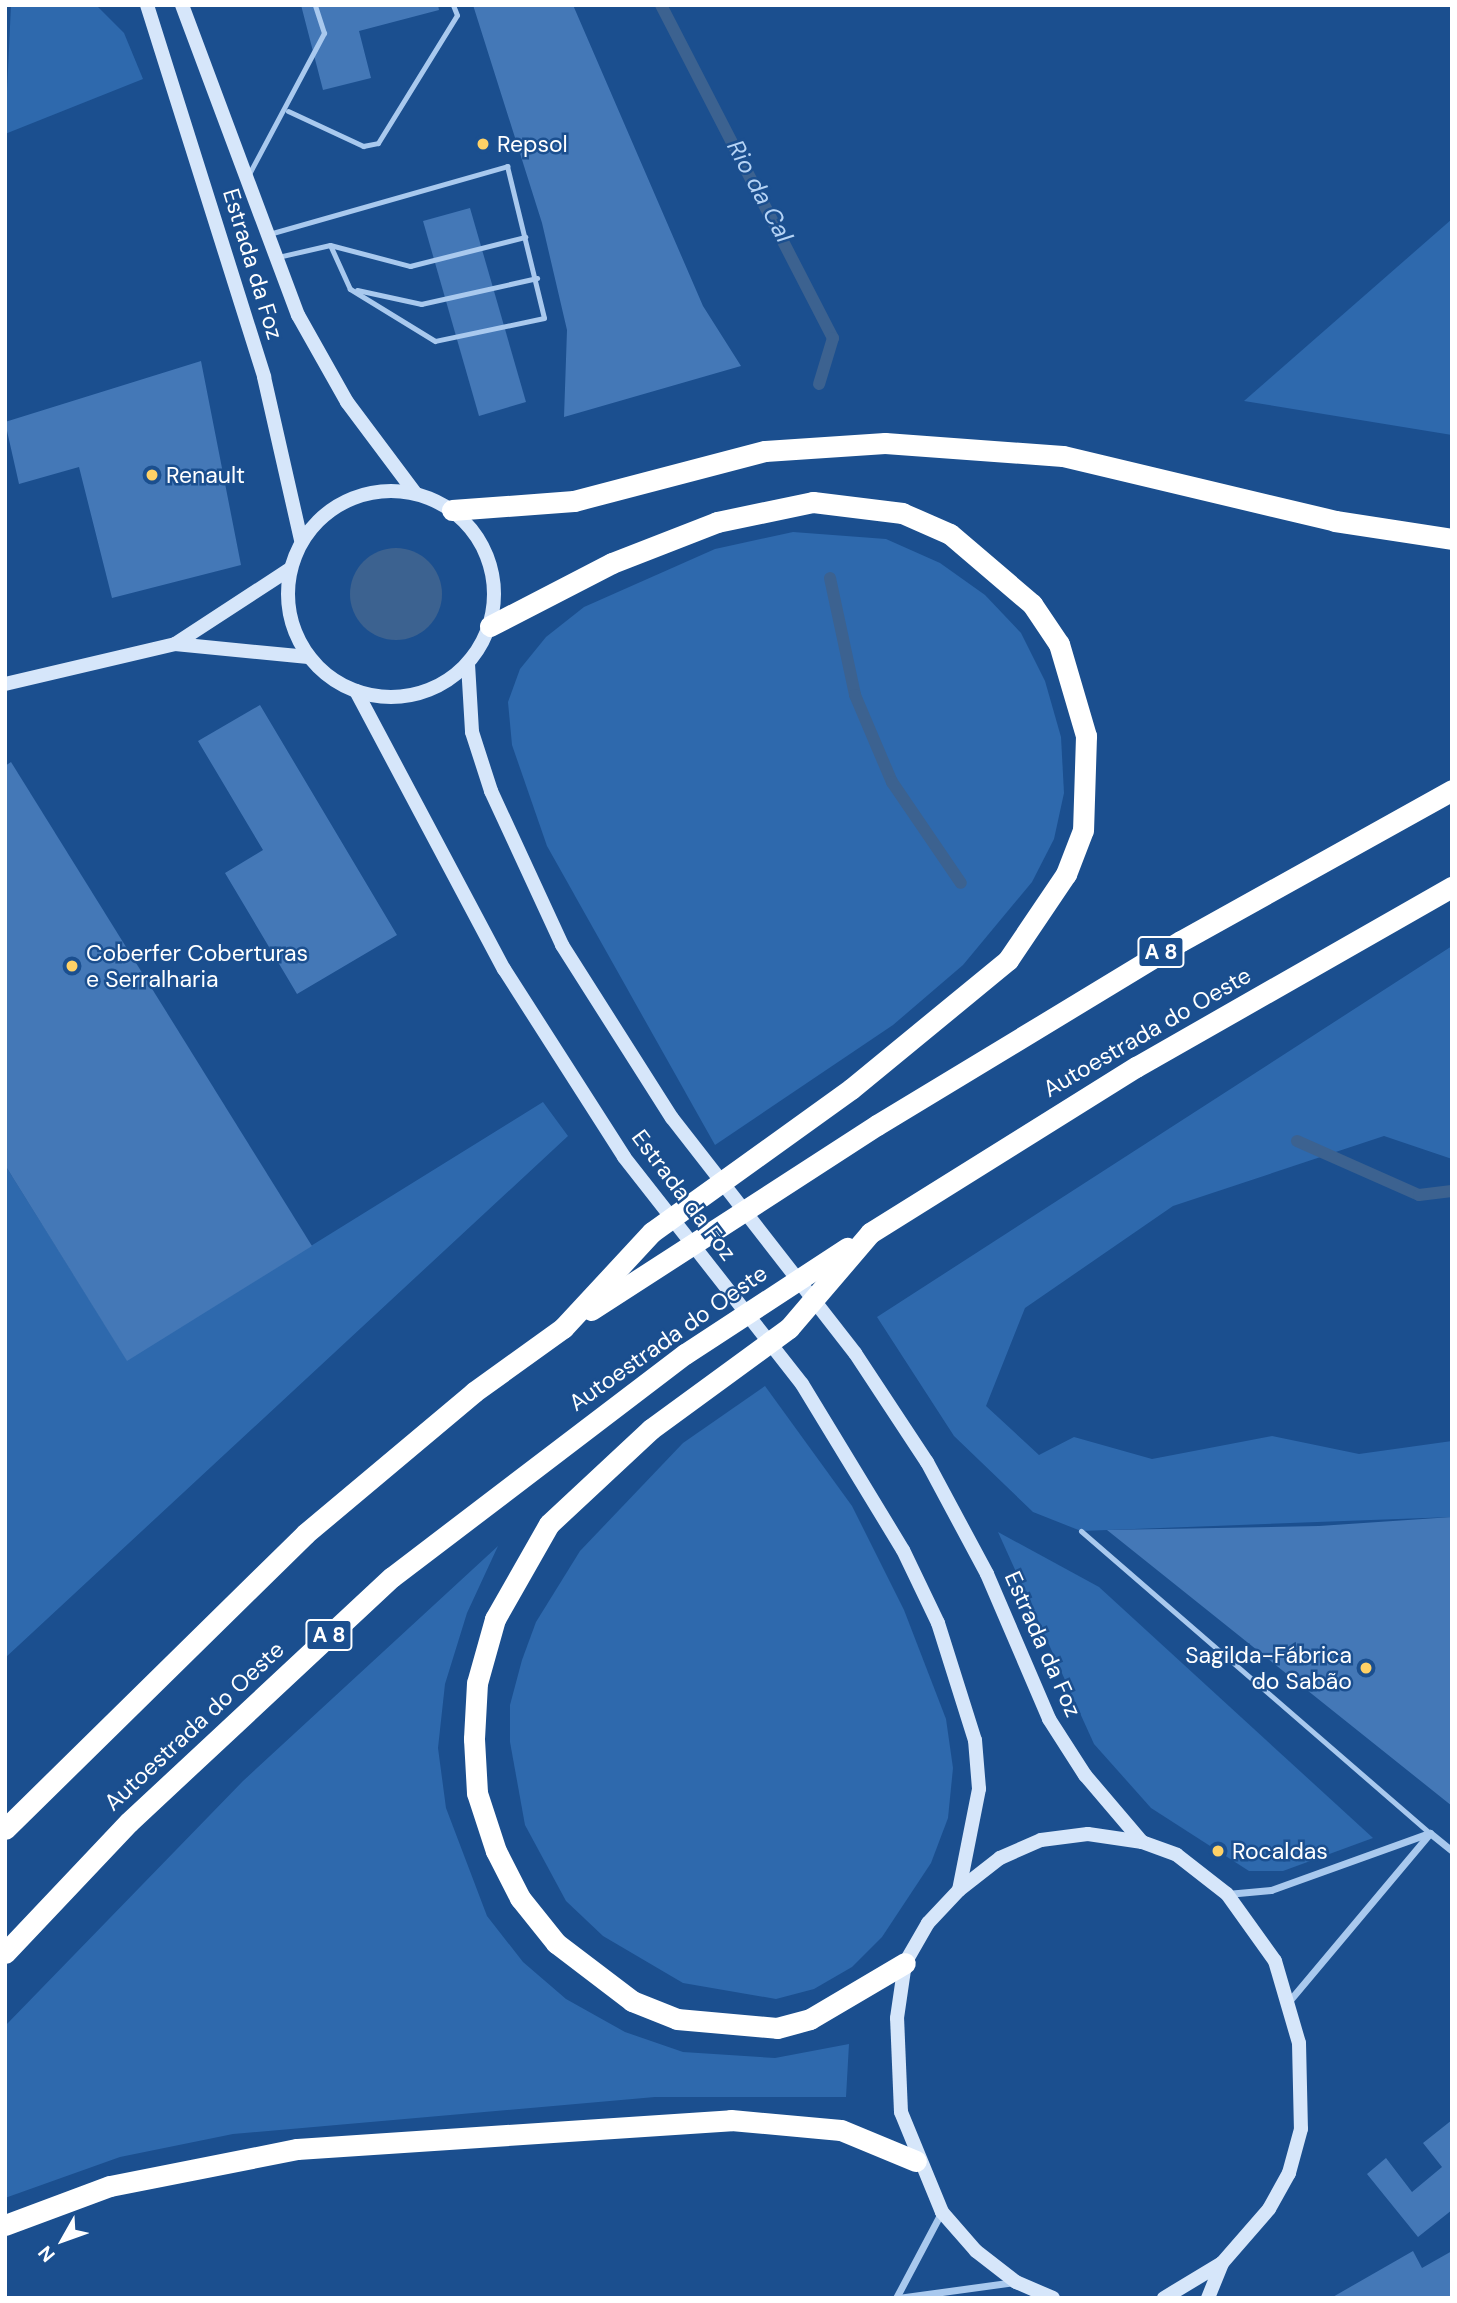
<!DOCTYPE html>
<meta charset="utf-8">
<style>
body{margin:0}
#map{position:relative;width:1457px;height:2303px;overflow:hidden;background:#1b4f8f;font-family:"DM Sans",sans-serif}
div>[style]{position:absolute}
.green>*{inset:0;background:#2e69ad}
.water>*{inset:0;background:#3c6290}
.round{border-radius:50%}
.stream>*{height:12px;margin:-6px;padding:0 6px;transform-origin:6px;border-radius:6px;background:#3c6290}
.building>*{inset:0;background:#4478b7}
.service>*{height:5px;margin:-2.5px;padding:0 2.5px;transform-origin:2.5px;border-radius:2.5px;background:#a9c9ee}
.minor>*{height:7px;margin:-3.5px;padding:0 3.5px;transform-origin:3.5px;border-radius:3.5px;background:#a9c9ee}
.secondary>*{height:14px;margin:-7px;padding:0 7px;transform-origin:7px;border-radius:7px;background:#d6e6fa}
.secondary>.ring{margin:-7px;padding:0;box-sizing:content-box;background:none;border:14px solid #d6e6fa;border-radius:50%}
.motorway>*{height:21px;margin:-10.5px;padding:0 10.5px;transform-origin:10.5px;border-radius:10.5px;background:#fff}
.motorway-bridge>*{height:21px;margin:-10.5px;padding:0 10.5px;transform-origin:10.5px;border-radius:10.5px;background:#fff}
.dots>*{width:19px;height:19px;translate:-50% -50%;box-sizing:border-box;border:4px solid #1b4f8f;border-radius:50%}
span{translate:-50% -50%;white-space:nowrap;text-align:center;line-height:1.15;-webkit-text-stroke:5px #1b4f8f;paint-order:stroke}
.shield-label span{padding:2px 5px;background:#1b4f8f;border:2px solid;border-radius:5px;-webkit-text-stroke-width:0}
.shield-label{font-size:21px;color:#fff;font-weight:700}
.poi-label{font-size:23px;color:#fff}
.left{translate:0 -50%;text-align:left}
.right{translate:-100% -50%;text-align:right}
.street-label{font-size:23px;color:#fff}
.water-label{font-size:24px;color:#b5d3f5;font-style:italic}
.frame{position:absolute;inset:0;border:7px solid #fff;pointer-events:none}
.north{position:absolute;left:28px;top:2205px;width:70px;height:70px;-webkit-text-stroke:5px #1b4f8f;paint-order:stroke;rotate:230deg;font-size:19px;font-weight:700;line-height:28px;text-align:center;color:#fff}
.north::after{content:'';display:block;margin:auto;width:24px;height:32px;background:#fff;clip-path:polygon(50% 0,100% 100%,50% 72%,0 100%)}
</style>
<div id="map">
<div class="green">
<div style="clip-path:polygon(11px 5px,97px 6px,124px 33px,143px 79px,5px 134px)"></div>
<div style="clip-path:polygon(1452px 219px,1452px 435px,1244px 401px)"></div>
<div style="clip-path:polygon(793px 532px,886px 539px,940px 563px,985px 595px,1021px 633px,1045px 681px,1061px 737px,1064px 793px,1054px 839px,1032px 882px,963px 965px,893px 1025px,715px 1145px,547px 846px,512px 745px,508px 702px,520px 669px,546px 637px,584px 607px,715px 549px)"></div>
<div style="clip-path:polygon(1452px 946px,1452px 1159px,1384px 1136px,1173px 1206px,1025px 1308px,986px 1406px,1039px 1455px,1074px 1437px,1152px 1459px,1272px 1436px,1359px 1454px,1452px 1441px,1452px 1517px,1081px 1531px,1033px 1512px,954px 1436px,877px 1317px)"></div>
<div style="clip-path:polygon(543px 1102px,568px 1136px,5px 1658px,5px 1165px,127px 1360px)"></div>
<div style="clip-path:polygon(765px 1386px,852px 1506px,904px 1610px,946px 1719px,953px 1768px,948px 1818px,931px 1863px,882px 1937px,852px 1967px,814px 1989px,776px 1999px,683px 1983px,603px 1936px,566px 1901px,525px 1825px,510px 1742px,510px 1705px,522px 1660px,536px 1622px,580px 1551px,683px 1443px)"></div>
<div style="clip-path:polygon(998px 1532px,1099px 1587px,1373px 1838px,1283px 1871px,1249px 1871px,1151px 1808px,1094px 1744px)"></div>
<div style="clip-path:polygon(498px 1546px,467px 1613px,445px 1684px,438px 1748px,446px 1808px,487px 1916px,523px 1962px,566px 1999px,625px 2032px,683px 2052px,775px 2058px,849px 2044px,846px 2097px,655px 2097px,233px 2134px,120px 2157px,5px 2198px,5px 2026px,243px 1781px)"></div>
</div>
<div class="water">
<div class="round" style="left:350px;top:548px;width:92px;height:92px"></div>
</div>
<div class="stream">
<div style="left:661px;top:5px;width:375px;rotate:62.7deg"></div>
<div style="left:833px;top:338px;width:48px;rotate:106.9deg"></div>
<div style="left:830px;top:578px;width:120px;rotate:77.9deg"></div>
<div style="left:855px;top:695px;width:95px;rotate:67deg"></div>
<div style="left:892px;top:782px;width:122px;rotate:55.7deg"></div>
<div style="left:1297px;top:1141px;width:133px;rotate:23.9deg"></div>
<div style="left:1419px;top:1195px;width:33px;rotate:-7deg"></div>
</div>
<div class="building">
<div style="clip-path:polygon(301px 5px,438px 5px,439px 10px,359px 31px,371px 78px,323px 90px)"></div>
<div style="clip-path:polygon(473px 5px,573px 5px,703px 306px,741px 366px,564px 417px,567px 330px,542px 223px)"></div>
<div style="clip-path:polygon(470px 208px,526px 402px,479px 416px,423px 221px)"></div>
<div style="clip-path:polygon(201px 361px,241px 565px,112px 598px,79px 467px,19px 484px,5px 422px)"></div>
<div style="clip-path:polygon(260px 705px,397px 935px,297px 994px,225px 873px,263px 850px,198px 741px)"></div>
<div style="clip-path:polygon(11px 762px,312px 1246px,127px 1361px,5px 1165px,5px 766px)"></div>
<div style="clip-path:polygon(1452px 1517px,1452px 1806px,1107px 1530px,1319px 1526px)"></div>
<div style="clip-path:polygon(1452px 2120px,1452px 2210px,1418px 2237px,1367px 2174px,1386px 2158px,1412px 2192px,1442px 2167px,1423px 2143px)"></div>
<div style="clip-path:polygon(1413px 2251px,1422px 2268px,1452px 2251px,1452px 2298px,1331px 2298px)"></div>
</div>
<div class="service">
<div style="left:288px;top:111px;width:83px;rotate:25deg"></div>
<div style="left:363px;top:146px;width:15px;rotate:-11deg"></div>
<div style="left:378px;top:143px;width:150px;rotate:-58.3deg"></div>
<div style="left:457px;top:15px;width:11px;rotate:-112deg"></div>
<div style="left:249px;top:174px;width:160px;rotate:-62deg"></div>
<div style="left:324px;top:33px;width:29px;rotate:-108deg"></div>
<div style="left:269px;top:234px;width:248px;rotate:-15.9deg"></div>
<div style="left:507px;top:166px;width:156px;rotate:76.3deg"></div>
<div style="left:544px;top:318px;width:111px;rotate:168.1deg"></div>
<div style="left:435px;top:341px;width:100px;rotate:-148.5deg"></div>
<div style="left:350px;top:289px;width:48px;rotate:-114.4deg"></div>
<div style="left:330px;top:245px;width:53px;rotate:167deg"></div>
<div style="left:330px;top:245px;width:83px;rotate:14.7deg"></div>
<div style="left:410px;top:266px;width:119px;rotate:-14.2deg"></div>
<div style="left:357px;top:290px;width:66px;rotate:12.3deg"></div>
<div style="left:421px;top:304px;width:119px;rotate:-12.6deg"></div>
<div style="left:1081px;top:1531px;width:462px;rotate:40.9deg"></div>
</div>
<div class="minor">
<div style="left:1430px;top:1833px;width:28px;rotate:39deg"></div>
<div style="left:1227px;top:1894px;width:44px;rotate:-5.2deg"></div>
<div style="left:1271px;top:1890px;width:168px;rotate:-19.8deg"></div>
<div style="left:1290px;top:2000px;width:218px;rotate:-50deg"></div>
<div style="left:896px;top:2298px;width:96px;rotate:-62.1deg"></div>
<div style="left:898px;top:2298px;width:118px;rotate:-7.8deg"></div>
</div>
<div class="secondary">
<div style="left:147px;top:5px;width:390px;rotate:72.5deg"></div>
<div style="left:264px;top:377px;width:167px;rotate:77.2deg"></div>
<div style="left:182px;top:5px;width:331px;rotate:69.5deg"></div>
<div style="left:298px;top:315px;width:100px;rotate:60.6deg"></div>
<div style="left:347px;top:402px;width:114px;rotate:53.2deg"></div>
<div class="ring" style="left:288px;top:491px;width:192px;height:192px"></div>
<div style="left:175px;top:644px;width:137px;rotate:-33.1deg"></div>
<div style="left:468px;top:664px;width:68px;rotate:86.6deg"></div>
<div style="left:472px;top:732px;width:62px;rotate:72.1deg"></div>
<div style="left:491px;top:791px;width:170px;rotate:65.2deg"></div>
<div style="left:562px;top:945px;width:205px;rotate:57.6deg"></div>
<div style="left:672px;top:1118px;width:298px;rotate:52.1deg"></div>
<div style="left:855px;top:1353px;width:131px;rotate:56.6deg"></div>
<div style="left:927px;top:1462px;width:127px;rotate:61.8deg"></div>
<div style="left:987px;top:1574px;width:158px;rotate:66.8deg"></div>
<div style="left:1049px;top:1719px;width:67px;rotate:57.3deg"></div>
<div style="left:1085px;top:1775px;width:88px;rotate:49.6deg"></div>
<div style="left:5px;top:684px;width:175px;rotate:-13.2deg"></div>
<div style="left:175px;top:644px;width:134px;rotate:5.6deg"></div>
<div style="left:356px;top:691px;width:315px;rotate:62deg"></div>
<div style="left:504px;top:969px;width:223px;rotate:57.4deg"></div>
<div style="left:624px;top:1157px;width:288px;rotate:51.9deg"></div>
<div style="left:802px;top:1384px;width:194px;rotate:58.7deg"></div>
<div style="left:903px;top:1550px;width:81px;rotate:64.4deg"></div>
<div style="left:938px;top:1623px;width:123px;rotate:72.5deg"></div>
<div style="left:975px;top:1740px;width:49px;rotate:85.3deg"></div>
<div style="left:979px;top:1789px;width:103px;rotate:101.2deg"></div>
<div style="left:1053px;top:2298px;width:40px;rotate:-156.6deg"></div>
<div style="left:1016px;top:2282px;width:51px;rotate:-142.2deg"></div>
<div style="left:976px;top:2251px;width:52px;rotate:-131.1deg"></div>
<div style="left:942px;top:2212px;width:108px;rotate:-112.3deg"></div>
<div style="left:901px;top:2112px;width:94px;rotate:-92.4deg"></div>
<div style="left:897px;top:2018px;width:56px;rotate:-81.7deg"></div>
<div style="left:905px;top:1963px;width:46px;rotate:-60.1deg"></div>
<div style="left:928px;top:1923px;width:45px;rotate:-46.8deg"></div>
<div style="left:959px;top:1890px;width:52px;rotate:-38deg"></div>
<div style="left:1000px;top:1858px;width:45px;rotate:-23.7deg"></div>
<div style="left:1041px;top:1840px;width:47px;rotate:-7.3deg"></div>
<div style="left:1088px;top:1834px;width:55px;rotate:8.4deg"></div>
<div style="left:1142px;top:1842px;width:37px;rotate:20deg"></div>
<div style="left:1177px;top:1855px;width:63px;rotate:38deg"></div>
<div style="left:1227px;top:1894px;width:82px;rotate:54.4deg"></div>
<div style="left:1275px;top:1961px;width:85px;rotate:73.7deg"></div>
<div style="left:1299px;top:2043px;width:86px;rotate:88.7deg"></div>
<div style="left:1301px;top:2129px;width:46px;rotate:105.3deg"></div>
<div style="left:1289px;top:2173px;width:41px;rotate:119.1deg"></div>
<div style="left:1269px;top:2209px;width:72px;rotate:131deg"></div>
<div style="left:1222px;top:2263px;width:68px;rotate:148.9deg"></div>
<div style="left:1208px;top:2298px;width:38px;rotate:-68deg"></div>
</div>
<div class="motorway">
<div style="left:452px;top:510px;width:122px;rotate:-4.2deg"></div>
<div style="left:574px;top:501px;width:197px;rotate:-14.7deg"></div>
<div style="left:765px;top:451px;width:120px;rotate:-3.8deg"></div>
<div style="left:885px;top:443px;width:178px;rotate:4.2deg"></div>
<div style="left:1063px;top:456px;width:280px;rotate:13.4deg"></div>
<div style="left:1335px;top:521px;width:118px;rotate:8.7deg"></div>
<div style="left:490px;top:626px;width:137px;rotate:-27.3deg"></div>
<div style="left:612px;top:563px;width:113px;rotate:-21.3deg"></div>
<div style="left:717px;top:522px;width:98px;rotate:-11.8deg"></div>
<div style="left:813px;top:502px;width:90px;rotate:7deg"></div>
<div style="left:902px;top:513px;width:52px;rotate:23.6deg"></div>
<div style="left:950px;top:534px;width:108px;rotate:40.5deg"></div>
<div style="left:1032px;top:604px;width:48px;rotate:56deg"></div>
<div style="left:1059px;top:644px;width:96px;rotate:73.6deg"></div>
<div style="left:1086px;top:736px;width:94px;rotate:91.8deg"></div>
<div style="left:1083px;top:830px;width:47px;rotate:111.1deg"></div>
<div style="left:1066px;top:874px;width:104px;rotate:124deg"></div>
<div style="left:1008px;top:960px;width:203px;rotate:140.6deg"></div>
<div style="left:877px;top:1125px;width:355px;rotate:-31.2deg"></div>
<div style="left:1181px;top:941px;width:310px;rotate:-29.1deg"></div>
<div style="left:870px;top:1233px;width:314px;rotate:-32deg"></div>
<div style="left:1136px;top:1067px;width:364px;rotate:-29.7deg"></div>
<div style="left:651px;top:1429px;width:139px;rotate:137deg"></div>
<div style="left:549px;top:1524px;width:109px;rotate:119.6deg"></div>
<div style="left:495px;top:1619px;width:66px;rotate:105.7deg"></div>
<div style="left:477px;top:1683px;width:56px;rotate:93.1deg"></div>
<div style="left:474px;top:1739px;width:54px;rotate:86.8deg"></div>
<div style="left:477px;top:1793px;width:61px;rotate:71.9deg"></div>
<div style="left:496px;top:1851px;width:53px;rotate:62.9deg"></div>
<div style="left:520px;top:1898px;width:58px;rotate:51.3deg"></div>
<div style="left:556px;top:1943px;width:96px;rotate:37.3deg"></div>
<div style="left:632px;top:2001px;width:48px;rotate:21.8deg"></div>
<div style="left:677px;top:2019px;width:100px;rotate:5.1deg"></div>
<div style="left:777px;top:2028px;width:34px;rotate:-15deg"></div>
<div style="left:810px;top:2019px;width:110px;rotate:-30.5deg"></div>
<div style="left:5px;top:1829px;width:421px;rotate:-44.5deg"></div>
<div style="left:305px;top:1534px;width:221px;rotate:-40deg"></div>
<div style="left:474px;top:1392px;width:110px;rotate:-35.7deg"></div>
<div style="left:5px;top:1953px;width:180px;rotate:-46.6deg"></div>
<div style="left:129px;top:1822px;width:359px;rotate:-43deg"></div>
<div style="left:392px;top:1577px;width:368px;rotate:-37.3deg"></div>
<div style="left:5px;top:2225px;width:112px;rotate:-20.4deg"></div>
<div style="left:110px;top:2186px;width:191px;rotate:-11.2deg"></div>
<div style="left:297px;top:2149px;width:435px;rotate:-3.8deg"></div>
<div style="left:731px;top:2120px;width:110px;rotate:5.2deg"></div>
<div style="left:841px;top:2130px;width:81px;rotate:22.5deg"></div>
</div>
<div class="motorway-bridge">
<div style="left:591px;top:1310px;width:341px;rotate:-32.9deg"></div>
<div style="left:563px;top:1328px;width:131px;rotate:-47.2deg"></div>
<div style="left:652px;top:1232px;width:245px;rotate:-35.7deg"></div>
<div style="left:685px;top:1354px;width:194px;rotate:-33.2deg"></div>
<div style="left:651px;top:1429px;width:171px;rotate:-36.2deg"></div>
<div style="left:789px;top:1328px;width:125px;rotate:-49.5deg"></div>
</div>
<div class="dots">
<div style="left:483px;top:144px;background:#ffd166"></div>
<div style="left:152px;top:475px;background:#ffd166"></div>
<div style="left:72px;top:966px;background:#ffd166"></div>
<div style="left:1366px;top:1668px;background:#ffd166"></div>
<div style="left:1218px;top:1851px;background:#ffd166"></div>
</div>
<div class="shield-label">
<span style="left:1161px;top:952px">A 8</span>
<span style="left:329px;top:1635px">A 8</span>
</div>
<div class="poi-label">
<span class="left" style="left:497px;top:144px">Repsol</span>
<span class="left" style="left:166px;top:475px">Renault</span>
<span class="left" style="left:86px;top:966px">Coberfer Coberturas<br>e Serralharia</span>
<span class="right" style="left:1352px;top:1668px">Sagilda-Fábrica<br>do Sabão</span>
<span class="left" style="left:1232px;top:1851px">Rocaldas</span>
</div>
<div class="street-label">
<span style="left:253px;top:264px;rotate:73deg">Estrada da Foz</span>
<span style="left:1147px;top:1032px;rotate:-30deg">Autoestrada do Oeste</span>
<span style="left:684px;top:1195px;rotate:53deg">Estrada da Foz</span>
<span style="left:668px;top:1338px;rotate:-35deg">Autoestrada do Oeste</span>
<span style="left:1043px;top:1644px;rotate:66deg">Estrada da Foz</span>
<span style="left:194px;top:1726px;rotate:-43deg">Autoestrada do Oeste</span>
</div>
<div class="water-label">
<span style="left:760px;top:191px;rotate:62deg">Rio da Cal</span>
</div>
<div class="frame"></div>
<div class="north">N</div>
</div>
